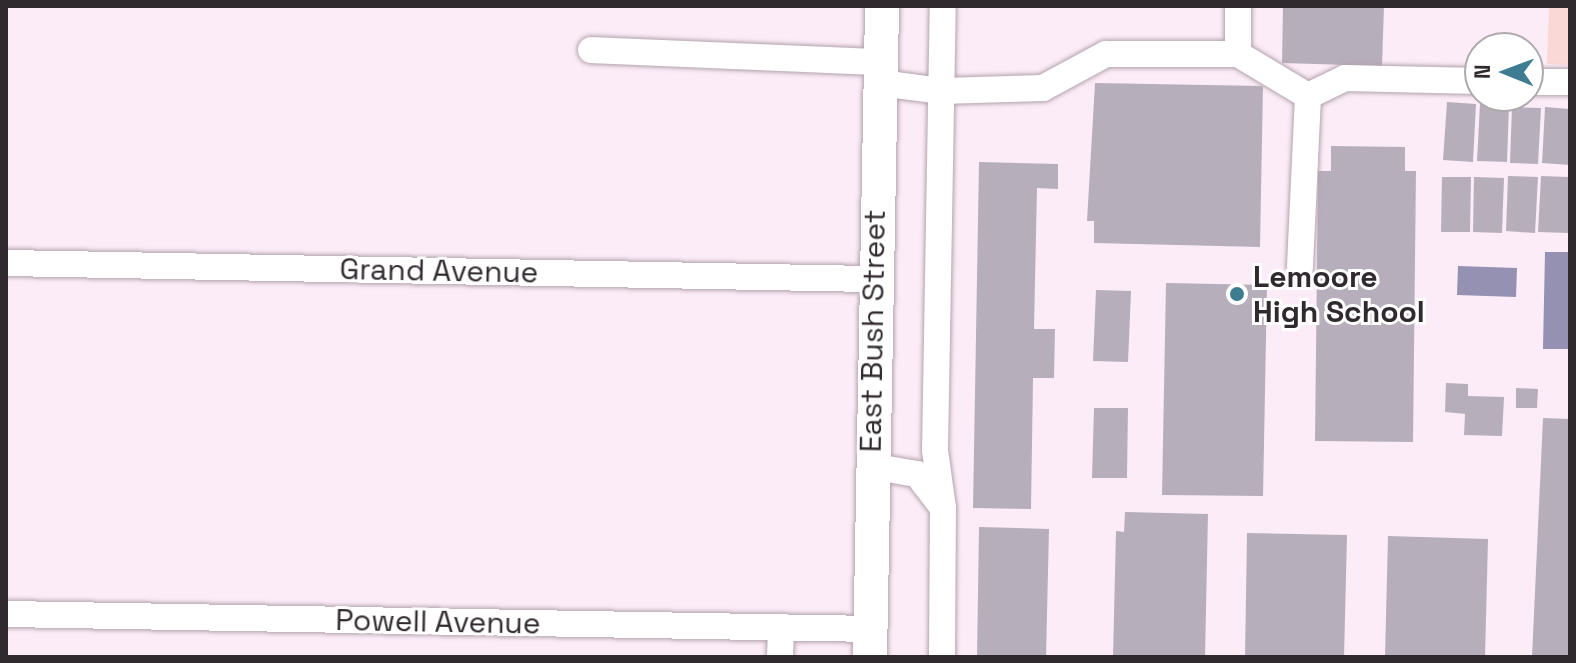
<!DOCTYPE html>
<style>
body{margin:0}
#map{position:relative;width:1576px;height:663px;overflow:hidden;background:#fcecf7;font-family:"Space Grotesk",sans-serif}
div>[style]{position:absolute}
.green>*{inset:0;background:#f9d8d5}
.water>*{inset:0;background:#9591b2}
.building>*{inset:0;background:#b7aebc}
.roads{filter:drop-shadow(0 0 2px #b2a3ad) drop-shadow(0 0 2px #b2a3ad)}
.minor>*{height:26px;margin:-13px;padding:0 13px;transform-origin:13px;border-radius:13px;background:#fff}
.major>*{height:34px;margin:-17px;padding:0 17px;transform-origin:17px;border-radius:17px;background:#fff}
.dots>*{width:22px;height:22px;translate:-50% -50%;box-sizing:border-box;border:4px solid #fff;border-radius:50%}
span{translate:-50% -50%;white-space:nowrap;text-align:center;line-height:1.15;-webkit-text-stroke:6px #fff;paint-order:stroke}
.street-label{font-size:30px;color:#302a2f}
.poi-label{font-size:30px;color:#302a2f;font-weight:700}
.left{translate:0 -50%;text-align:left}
.frame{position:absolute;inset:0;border:8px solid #302a2f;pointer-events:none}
.north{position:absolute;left:1464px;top:32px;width:80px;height:80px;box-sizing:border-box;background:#fff;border:2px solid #acaaac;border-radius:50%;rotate:271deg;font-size:22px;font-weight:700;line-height:32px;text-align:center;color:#302a2f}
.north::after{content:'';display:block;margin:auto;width:28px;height:36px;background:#3e7d91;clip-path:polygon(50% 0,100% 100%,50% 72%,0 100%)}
</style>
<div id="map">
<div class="green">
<div style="clip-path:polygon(1549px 6px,1570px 6px,1570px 65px,1547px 64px)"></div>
</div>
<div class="water">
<div style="clip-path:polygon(1545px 252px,1570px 252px,1570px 349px,1543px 349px)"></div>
<div style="clip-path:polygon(1458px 266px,1517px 268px,1516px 297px,1457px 295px)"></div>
</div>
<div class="building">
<div style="clip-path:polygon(1283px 6px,1384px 6px,1382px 66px,1282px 63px)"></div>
<div style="clip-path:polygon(1095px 83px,1263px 86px,1260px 247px,1094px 243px,1094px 221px,1087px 221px)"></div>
<div style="clip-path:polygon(1447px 102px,1476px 104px,1473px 162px,1443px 160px)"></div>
<div style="clip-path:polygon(1480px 104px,1509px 105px,1507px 162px,1477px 161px)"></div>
<div style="clip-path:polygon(1512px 107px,1541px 108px,1538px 164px,1510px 163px)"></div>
<div style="clip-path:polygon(1545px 107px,1570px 109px,1570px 165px,1542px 163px)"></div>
<div style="clip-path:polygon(1331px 146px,1405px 147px,1405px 171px,1416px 171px,1413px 442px,1315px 441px,1318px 171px,1331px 171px)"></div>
<div style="clip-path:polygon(979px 162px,1058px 164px,1058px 189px,1037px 188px,1034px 329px,1055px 329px,1054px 378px,1033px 378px,1031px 509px,973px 508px)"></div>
<div style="clip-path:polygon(1508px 176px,1538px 177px,1535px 233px,1506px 231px)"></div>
<div style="clip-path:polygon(1541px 176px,1570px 177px,1568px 233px,1538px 232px)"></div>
<div style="clip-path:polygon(1442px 177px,1471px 177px,1470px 232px,1441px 232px)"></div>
<div style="clip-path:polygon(1474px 177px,1504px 178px,1502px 233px,1473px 232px)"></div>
<div style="clip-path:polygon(1166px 283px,1267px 285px,1263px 496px,1162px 495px)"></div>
<div style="clip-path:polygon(1096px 290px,1131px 291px,1128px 362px,1093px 361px)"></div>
<div style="clip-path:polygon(1446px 383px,1468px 384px,1468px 396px,1504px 397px,1502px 436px,1464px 435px,1465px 414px,1445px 412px)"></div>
<div style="clip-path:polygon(1516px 388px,1538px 389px,1537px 408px,1516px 408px)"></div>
<div style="clip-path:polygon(1094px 408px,1128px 408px,1127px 478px,1092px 478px)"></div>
<div style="clip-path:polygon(1543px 418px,1570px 419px,1570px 657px,1532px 657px)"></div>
<div style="clip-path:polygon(1125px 512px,1208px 514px,1205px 657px,1113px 657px,1116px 531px,1124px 532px)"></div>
<div style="clip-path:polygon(979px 527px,1049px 529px,1046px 657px,977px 657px)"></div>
<div style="clip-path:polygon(1247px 533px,1347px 535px,1344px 657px,1245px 657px)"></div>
<div style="clip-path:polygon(1388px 536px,1488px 539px,1485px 657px,1385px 657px)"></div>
</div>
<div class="roads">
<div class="minor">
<div style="left:591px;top:50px;width:290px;rotate:2.4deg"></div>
<div style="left:1238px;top:54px;width:82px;rotate:31deg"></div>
<div style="left:1308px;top:96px;width:172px;rotate:92.7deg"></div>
<div style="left:1528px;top:82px;width:42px"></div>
<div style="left:880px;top:83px;width:63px;rotate:7.4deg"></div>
<div style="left:942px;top:91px;width:101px;rotate:-1.7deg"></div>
<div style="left:1043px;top:88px;width:72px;rotate:-28.4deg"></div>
<div style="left:1106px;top:54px;width:132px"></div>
<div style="left:1238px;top:54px;width:48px;rotate:-90deg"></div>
<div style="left:1308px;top:96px;width:41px;rotate:-25.9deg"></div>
<div style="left:1345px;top:78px;width:135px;rotate:1.3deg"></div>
<div style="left:6px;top:263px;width:865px;rotate:1.06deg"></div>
<div style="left:870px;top:466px;width:48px;rotate:9.7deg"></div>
<div style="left:917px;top:474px;width:43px;rotate:52.6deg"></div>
<div style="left:943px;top:508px;width:149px;rotate:90.4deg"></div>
<div style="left:943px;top:508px;width:59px;rotate:-97.9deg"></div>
<div style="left:935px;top:450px;width:444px;rotate:-89deg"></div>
<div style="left:6px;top:614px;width:864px;rotate:0.99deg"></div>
<div style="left:780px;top:657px;width:29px;rotate:-88deg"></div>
</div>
<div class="major">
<div style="left:870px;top:657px;width:651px;rotate:-88.94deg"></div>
</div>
</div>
<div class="dots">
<div style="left:1237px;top:294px;background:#3e7d91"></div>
</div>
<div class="street-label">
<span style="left:439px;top:271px;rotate:1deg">Grand Avenue</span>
<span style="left:873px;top:331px;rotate:-89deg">East Bush Street</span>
<span style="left:438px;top:622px;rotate:1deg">Powell Avenue</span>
</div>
<div class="poi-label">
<span class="left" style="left:1253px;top:294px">Lemoore<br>High School</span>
</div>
<div class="frame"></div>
<div class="north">N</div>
</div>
